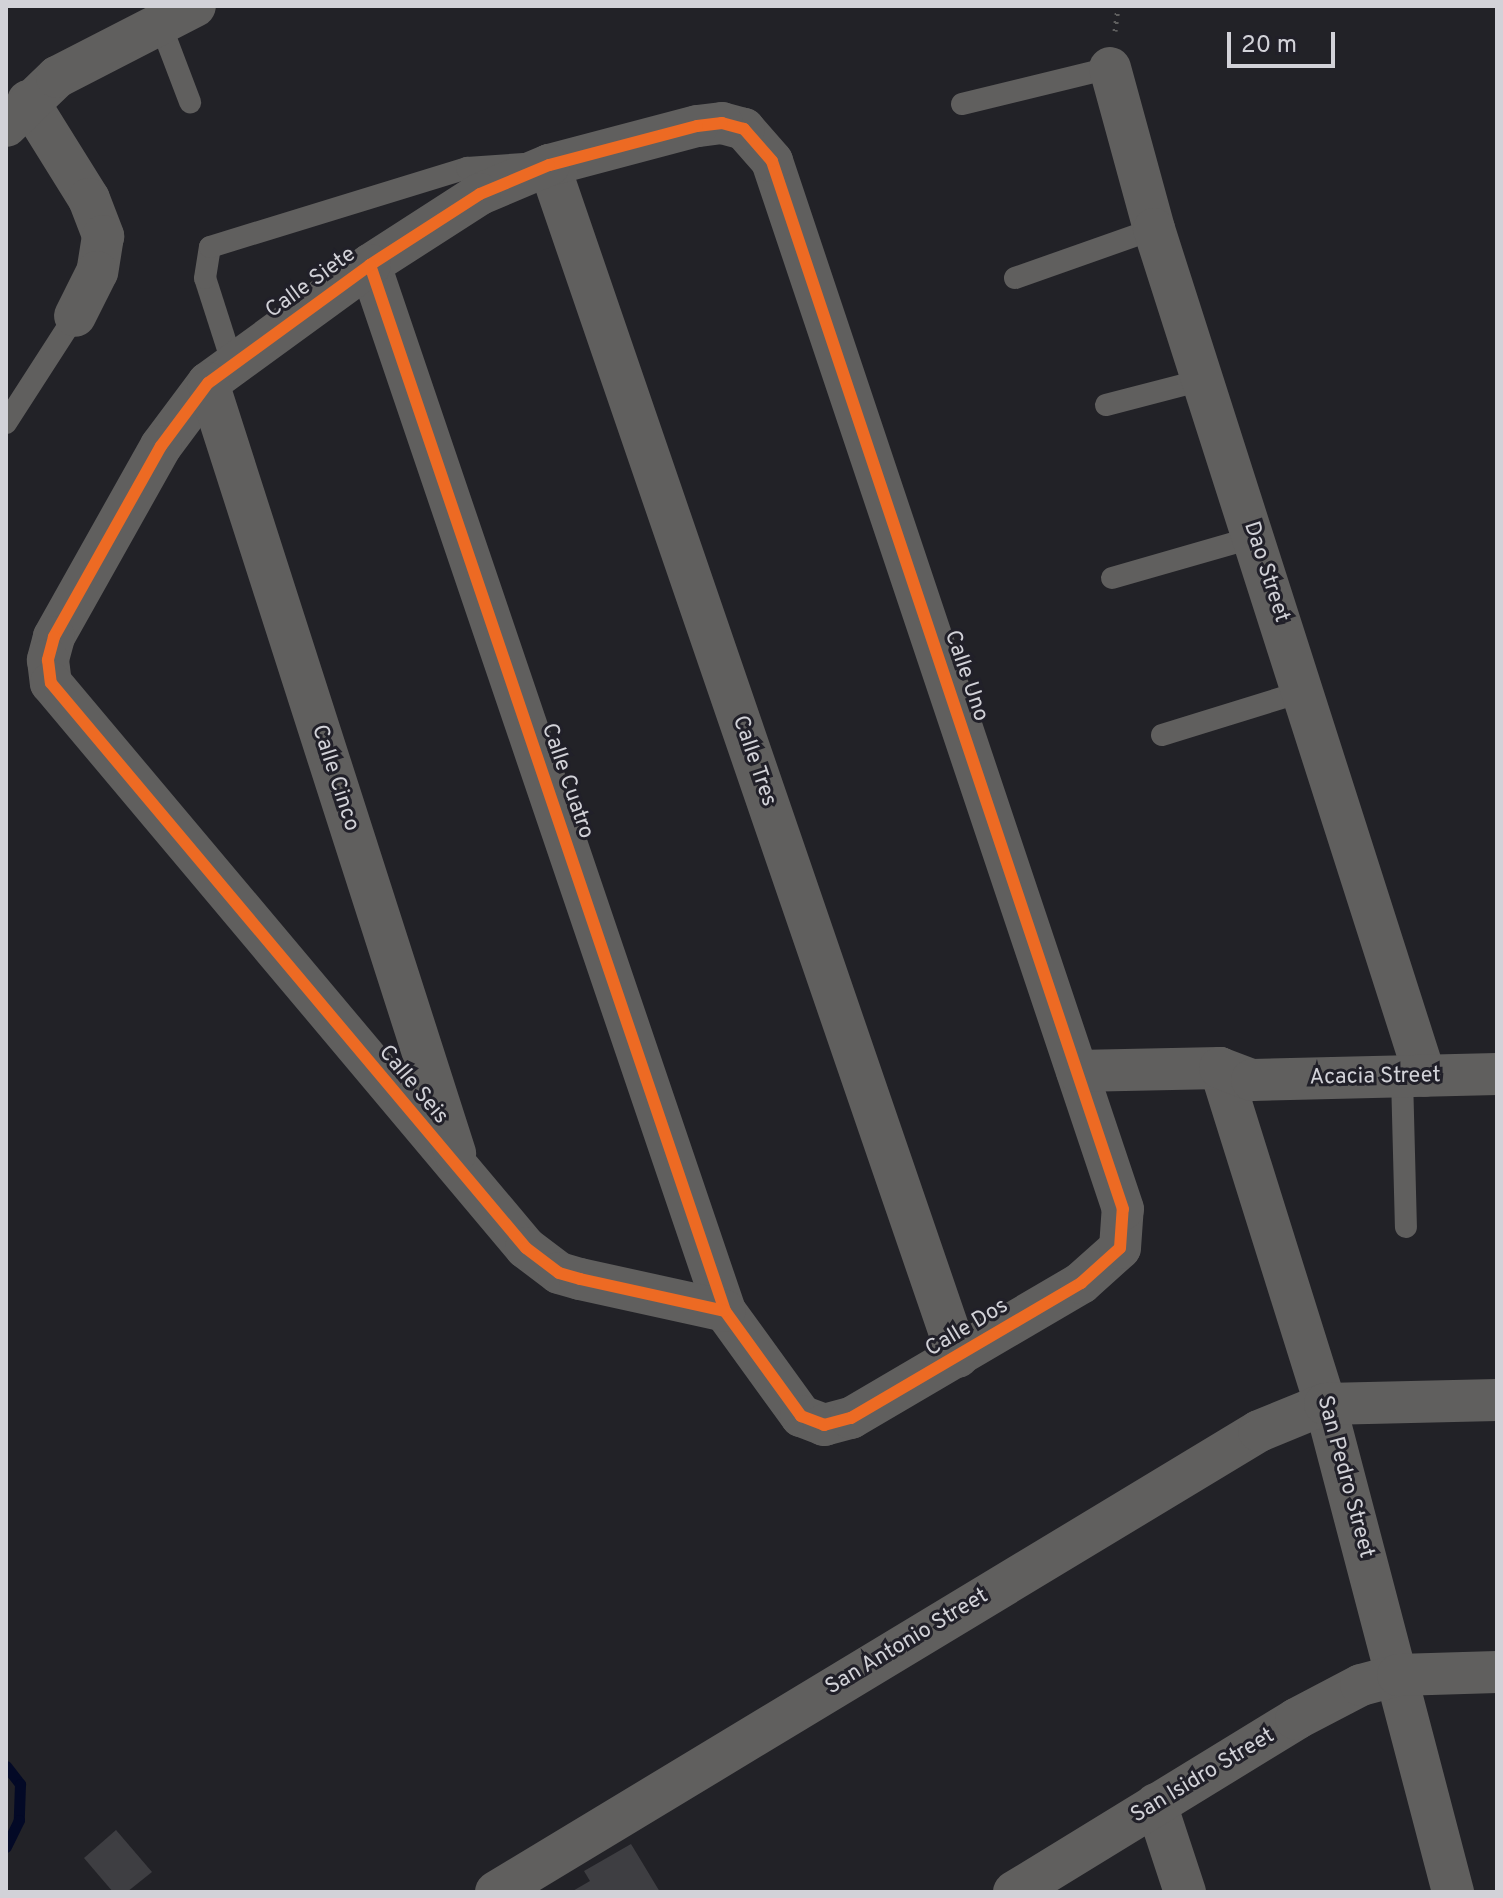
<!DOCTYPE html>
<style>
body{margin:0}
#map{position:relative;width:1503px;height:1898px;overflow:hidden;background:#222227;font-family:Overpass,sans-serif}
div>[style]{position:absolute}
.stream>*{height:11px;margin:-5.5px;padding:0 5.5px;transform-origin:5.5px;border-radius:5.5px;background:#030926}
.building>*{inset:0;background:#3e3e42}
.path>*{height:5px;margin-top:-2.5px;transform-origin:0;background:repeating-linear-gradient(90deg,#5e5e5e 0 2px,transparent 0 8px)}
.service>*{height:22px;margin:-11px;padding:0 11px;transform-origin:11px;border-radius:11px;background:#605f5e}
.minor>*{height:42px;margin:-21px;padding:0 21px;transform-origin:21px;border-radius:21px;background:#605f5e}
.cycleway>*{height:12px;margin:-6px;padding:0 6px;transform-origin:6px;border-radius:6px;background:#ed6a23}
span{translate:-50% -50%;white-space:nowrap;text-align:center;line-height:1.15;-webkit-text-stroke:6px #212029;paint-order:stroke}
.street-label{font-size:22px;color:#d2d2d8}
.frame{position:absolute;inset:0;border:8px solid #d2d2d8;pointer-events:none}
.scale{position:absolute;left:1227px;top:32px;width:108px;height:36px;box-sizing:border-box;border:4px solid #d2d2d8;border-top:0;padding-left:10px;font-size:24px;line-height:28px;white-space:nowrap;color:#d2d2d8;-webkit-text-stroke:6px #212029;paint-order:stroke}
</style>
<div id="map">
<div class="stream">
<div style="left:6px;top:1766px;width:23px;rotate:52deg"></div>
<div style="left:20px;top:1784px;width:36px;rotate:92deg"></div>
<div style="left:19px;top:1820px;width:30px;rotate:116deg"></div>
</div>
<div class="building">
<div style="clip-path:polygon(116px 1830px,152px 1872px,127px 1892px,113px 1892px,84px 1858px)"></div>
<div style="clip-path:polygon(631px 1844px,660px 1892px,571px 1892px,590px 1881px,584px 1871px)"></div>
</div>
<div class="path">
<div style="left:1115px;top:31px;width:25px;rotate:-83deg"></div>
</div>
<div class="service">
<div style="left:160px;top:23px;width:85px;rotate:69.2deg"></div>
<div style="left:962px;top:104px;width:152px;rotate:-13.7deg"></div>
<div style="left:1015px;top:278px;width:147px;rotate:-19.4deg"></div>
<div style="left:233px;top:365px;width:91px;rotate:-107.8deg"></div>
<div style="left:205px;top:278px;width:31px;rotate:-81deg"></div>
<div style="left:210px;top:247px;width:269px;rotate:-17.1deg"></div>
<div style="left:467px;top:168px;width:57px;rotate:-4deg"></div>
<div style="left:1106px;top:405px;width:99px;rotate:-14.6deg"></div>
<div style="left:6px;top:423px;width:127px;rotate:-57.2deg"></div>
<div style="left:1112px;top:578px;width:149px;rotate:-16deg"></div>
<div style="left:1162px;top:735px;width:149px;rotate:-17.2deg"></div>
<div style="left:1402px;top:1077px;width:150px;rotate:88.5deg"></div>
</div>
<div class="minor">
<div style="left:1110px;top:68px;width:167px;rotate:74.7deg"></div>
<div style="left:1154px;top:229px;width:889px;rotate:72.26deg"></div>
<div style="left:28px;top:101px;width:115px;rotate:58.1deg"></div>
<div style="left:89px;top:199px;width:40px;rotate:69deg"></div>
<div style="left:103px;top:236px;width:36px;rotate:99deg"></div>
<div style="left:97px;top:272px;width:49px;rotate:116.6deg"></div>
<div style="left:6px;top:126px;width:71px;rotate:-43.9deg"></div>
<div style="left:57px;top:77px;width:155px;rotate:-27.2deg"></div>
<div style="left:549px;top:165px;width:1260px;rotate:71.06deg"></div>
<div style="left:370px;top:265px;width:1105px;rotate:71.25deg"></div>
<div style="left:725px;top:1311px;width:130px;rotate:54.1deg"></div>
<div style="left:801px;top:1416px;width:25px;rotate:21deg"></div>
<div style="left:824px;top:1425px;width:28px;rotate:-15deg"></div>
<div style="left:851px;top:1418px;width:267px;rotate:-30.4deg"></div>
<div style="left:1081px;top:1283px;width:52px;rotate:-41.9deg"></div>
<div style="left:1120px;top:1248px;width:39px;rotate:-86deg"></div>
<div style="left:1123px;top:1209px;width:1105px;rotate:-108.52deg"></div>
<div style="left:772px;top:161px;width:43px;rotate:-131.2deg"></div>
<div style="left:744px;top:129px;width:23px;rotate:-165deg"></div>
<div style="left:722px;top:123px;width:25px;rotate:173deg"></div>
<div style="left:697px;top:126px;width:153px;rotate:165.2deg"></div>
<div style="left:549px;top:165px;width:75px;rotate:157.2deg"></div>
<div style="left:480px;top:194px;width:131px;rotate:147.2deg"></div>
<div style="left:370px;top:265px;width:200px;rotate:143.9deg"></div>
<div style="left:208px;top:383px;width:79px;rotate:126.7deg"></div>
<div style="left:161px;top:446px;width:219px;rotate:119.3deg"></div>
<div style="left:54px;top:637px;width:24px;rotate:105deg"></div>
<div style="left:48px;top:660px;width:23px;rotate:83deg"></div>
<div style="left:51px;top:683px;width:738px;rotate:49.95deg"></div>
<div style="left:526px;top:1248px;width:41px;rotate:37.1deg"></div>
<div style="left:559px;top:1273px;width:22px;rotate:16deg"></div>
<div style="left:580px;top:1279px;width:148px;rotate:12.4deg"></div>
<div style="left:208px;top:383px;width:809px;rotate:72.21deg"></div>
<div style="left:1220px;top:1068px;width:352px;rotate:72.6deg"></div>
<div style="left:1325px;top:1404px;width:505px;rotate:75.3deg"></div>
<div style="left:1077px;top:1071px;width:143px;rotate:-1.2deg"></div>
<div style="left:1220px;top:1068px;width:34px;rotate:21deg"></div>
<div style="left:1252px;top:1080px;width:245px;rotate:-1.4deg"></div>
<div style="left:1156px;top:1804px;width:93px;rotate:71.8deg"></div>
<div style="left:496px;top:1892px;width:891px;rotate:-31.14deg"></div>
<div style="left:1259px;top:1431px;width:71px;rotate:-22.2deg"></div>
<div style="left:1325px;top:1404px;width:172px;rotate:-1.3deg"></div>
<div style="left:1014px;top:1892px;width:331px;rotate:-31.5deg"></div>
<div style="left:1296px;top:1719px;width:73px;rotate:-27.6deg"></div>
<div style="left:1361px;top:1685px;width:38px;rotate:-15deg"></div>
<div style="left:1398px;top:1675px;width:99px;rotate:-1.7deg"></div>
</div>
<div class="cycleway">
<div style="left:370px;top:265px;width:1105px;rotate:71.25deg"></div>
<div style="left:725px;top:1311px;width:130px;rotate:54.1deg"></div>
<div style="left:801px;top:1416px;width:25px;rotate:21deg"></div>
<div style="left:824px;top:1425px;width:28px;rotate:-15deg"></div>
<div style="left:851px;top:1418px;width:267px;rotate:-30.4deg"></div>
<div style="left:1081px;top:1283px;width:52px;rotate:-41.9deg"></div>
<div style="left:1120px;top:1248px;width:39px;rotate:-86deg"></div>
<div style="left:1123px;top:1209px;width:1105px;rotate:-108.52deg"></div>
<div style="left:772px;top:161px;width:43px;rotate:-131.2deg"></div>
<div style="left:744px;top:129px;width:23px;rotate:-165deg"></div>
<div style="left:722px;top:123px;width:25px;rotate:173deg"></div>
<div style="left:697px;top:126px;width:153px;rotate:165.2deg"></div>
<div style="left:549px;top:165px;width:75px;rotate:157.2deg"></div>
<div style="left:480px;top:194px;width:131px;rotate:147.2deg"></div>
<div style="left:370px;top:265px;width:200px;rotate:143.9deg"></div>
<div style="left:208px;top:383px;width:79px;rotate:126.7deg"></div>
<div style="left:161px;top:446px;width:219px;rotate:119.3deg"></div>
<div style="left:54px;top:637px;width:24px;rotate:105deg"></div>
<div style="left:48px;top:660px;width:23px;rotate:83deg"></div>
<div style="left:51px;top:683px;width:738px;rotate:49.95deg"></div>
<div style="left:526px;top:1248px;width:41px;rotate:37.1deg"></div>
<div style="left:559px;top:1273px;width:22px;rotate:16deg"></div>
<div style="left:580px;top:1279px;width:148px;rotate:12.4deg"></div>
</div>
<div class="street-label">
<span style="left:311px;top:283px;rotate:-36deg">Calle Siete</span>
<span style="left:1266px;top:572px;rotate:72deg">Dao Street</span>
<span style="left:966px;top:676px;rotate:71deg">Calle Uno</span>
<span style="left:754px;top:761px;rotate:71deg">Calle Tres</span>
<span style="left:335px;top:778px;rotate:72deg">Calle Cinco</span>
<span style="left:567px;top:781px;rotate:71deg">Calle Cuatro</span>
<span style="left:1375px;top:1077px;rotate:-1deg">Acacia Street</span>
<span style="left:413px;top:1085px;rotate:50deg">Calle Seis</span>
<span style="left:967px;top:1328px;rotate:-31deg">Calle Dos</span>
<span style="left:1345px;top:1477px;rotate:75deg">San Pedro Street</span>
<span style="left:907px;top:1642px;rotate:-31deg">San Antonio Street</span>
<span style="left:1203px;top:1776px;rotate:-31deg">San Isidro Street</span>
</div>
<div class="frame"></div>
<div class="scale">20 m</div>
</div>
